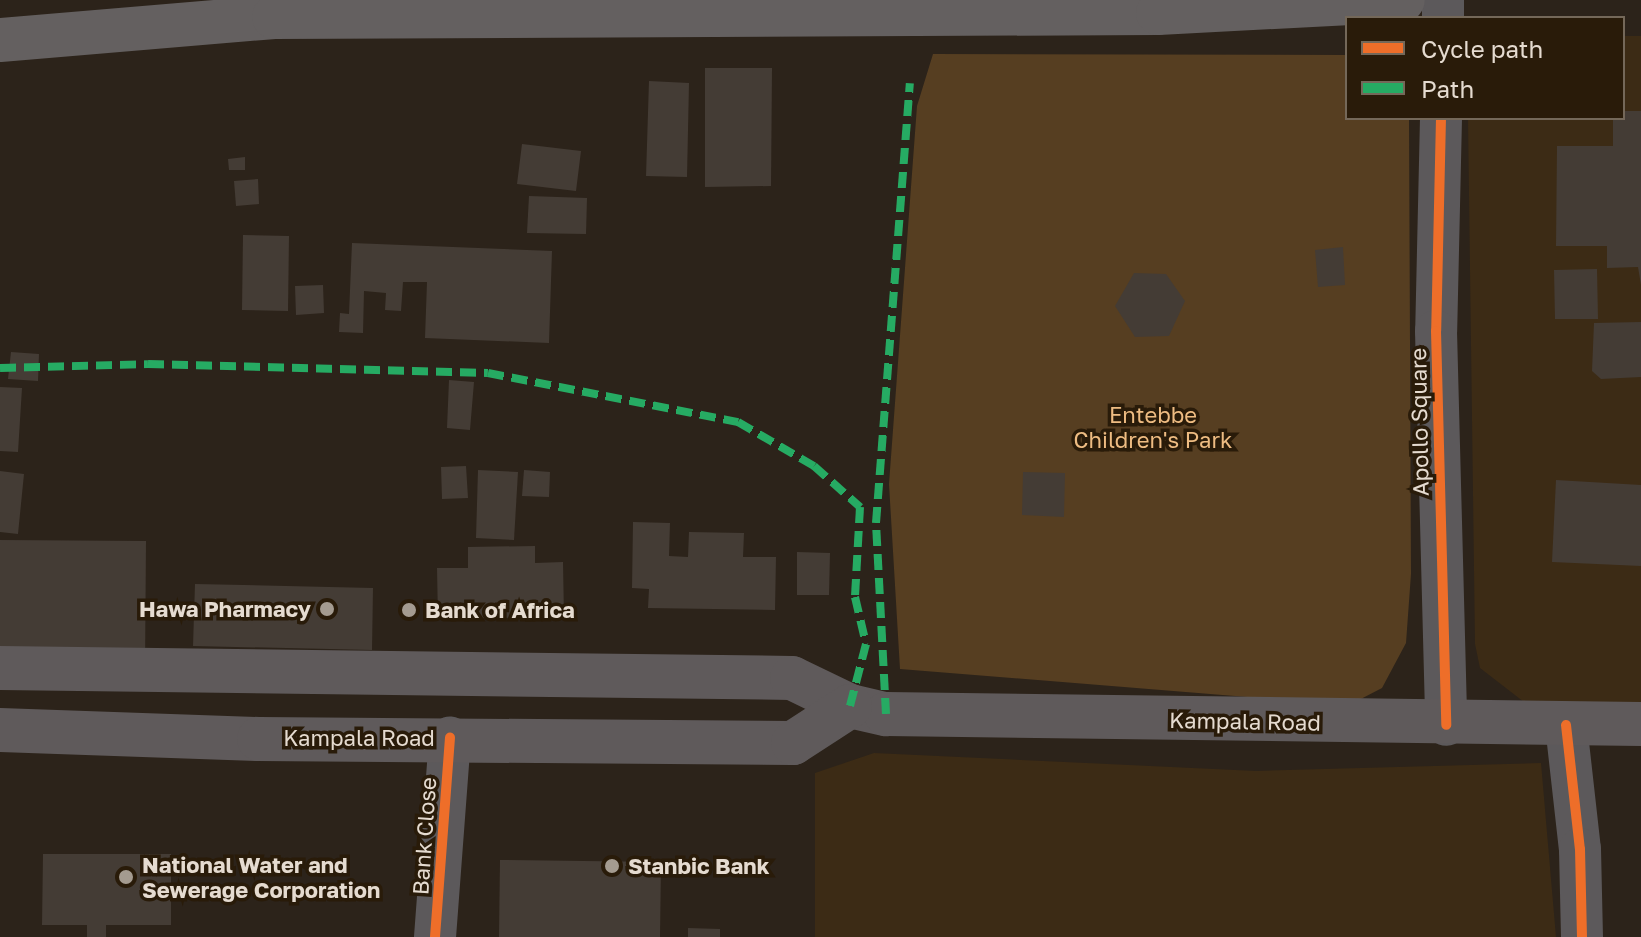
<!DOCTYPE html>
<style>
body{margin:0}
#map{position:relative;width:1641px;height:937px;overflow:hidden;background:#2c231a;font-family:"Golos Text",sans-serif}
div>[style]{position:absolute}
.built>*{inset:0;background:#3c2b15}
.green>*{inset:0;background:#563e21}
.building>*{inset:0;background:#443c35}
.minor>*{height:42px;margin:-21px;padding:0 21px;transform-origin:21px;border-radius:21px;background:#5c595b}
.secondary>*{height:44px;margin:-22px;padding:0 22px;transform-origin:22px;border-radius:22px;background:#5f5a5b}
.trunk>*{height:44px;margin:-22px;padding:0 22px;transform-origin:22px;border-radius:22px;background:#646060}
.quiet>*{height:8px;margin-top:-4px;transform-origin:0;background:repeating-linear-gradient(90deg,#26ab63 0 16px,transparent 0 24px)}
.cycleway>*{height:10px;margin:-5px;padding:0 5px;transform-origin:5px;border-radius:5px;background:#ee6e29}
.dots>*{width:22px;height:22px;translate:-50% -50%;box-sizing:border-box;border:4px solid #291b09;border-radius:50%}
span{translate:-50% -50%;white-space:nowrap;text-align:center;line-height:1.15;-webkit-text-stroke:7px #291b09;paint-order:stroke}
.park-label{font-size:22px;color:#eebc82}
.street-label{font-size:22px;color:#e5dbd0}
.poi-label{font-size:22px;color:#e5dbd0;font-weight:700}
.right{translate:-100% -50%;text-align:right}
.left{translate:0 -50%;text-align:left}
.legend{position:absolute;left:1345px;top:16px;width:280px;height:104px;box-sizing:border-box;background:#291b09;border:2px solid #746859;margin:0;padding:10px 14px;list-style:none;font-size:24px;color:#e5dbd0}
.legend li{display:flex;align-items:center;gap:16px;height:40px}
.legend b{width:40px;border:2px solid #746859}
</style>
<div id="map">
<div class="built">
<div style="clip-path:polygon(1623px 36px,1641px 36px,1641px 705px,1524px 702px,1480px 668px,1475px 644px,1468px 118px,1623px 118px)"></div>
<div style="clip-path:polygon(874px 753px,1256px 771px,1541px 763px,1556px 937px,815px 937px,815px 773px)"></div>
</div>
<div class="green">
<div style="clip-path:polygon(933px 54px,1347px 55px,1347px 118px,1409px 118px,1411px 574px,1406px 643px,1382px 688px,1355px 702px,1323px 703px,900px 669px,889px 484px,917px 106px)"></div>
</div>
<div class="building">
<div style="clip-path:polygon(705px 68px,772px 68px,771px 186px,705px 187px)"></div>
<div style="clip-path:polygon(649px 81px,689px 83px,687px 177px,646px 176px)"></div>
<div style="clip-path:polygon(1623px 111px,1641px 111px,1641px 285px,1638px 267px,1607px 268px,1607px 246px,1556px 246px,1557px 146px,1613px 146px,1613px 118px,1623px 118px)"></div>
<div style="clip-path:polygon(522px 144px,581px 151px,576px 191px,517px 184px)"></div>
<div style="clip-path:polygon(245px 157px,245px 170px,229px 170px,228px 159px)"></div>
<div style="clip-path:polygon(258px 179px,259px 204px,236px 206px,234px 181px)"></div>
<div style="clip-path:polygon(529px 196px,587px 198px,586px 234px,527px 233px)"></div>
<div style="clip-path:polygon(243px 235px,289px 236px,288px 311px,242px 310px)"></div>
<div style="clip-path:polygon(352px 243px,552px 251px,549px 343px,425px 338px,427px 282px,403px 282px,401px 311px,385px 310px,386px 293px,364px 291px,363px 333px,339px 332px,340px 313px,349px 314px)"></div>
<div style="clip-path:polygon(1343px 247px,1345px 285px,1318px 287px,1315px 250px)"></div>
<div style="clip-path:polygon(1597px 269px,1598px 319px,1555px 319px,1554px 270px)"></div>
<div style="clip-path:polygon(1134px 273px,1166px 274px,1185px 301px,1169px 336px,1135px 337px,1115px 306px)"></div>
<div style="clip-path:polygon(323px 285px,324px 313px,296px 315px,295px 286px)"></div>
<div style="clip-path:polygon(1641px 322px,1641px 377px,1601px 379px,1592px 371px,1594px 323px)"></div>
<div style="clip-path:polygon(11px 352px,39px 354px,38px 381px,8px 379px)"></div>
<div style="clip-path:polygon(449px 380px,474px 382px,470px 430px,447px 428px)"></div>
<div style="clip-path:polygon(0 387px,22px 388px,18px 452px,0 451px)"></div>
<div style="clip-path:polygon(466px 466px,468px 498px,442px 499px,441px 467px)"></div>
<div style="clip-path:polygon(478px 470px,518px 472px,514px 540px,476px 538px)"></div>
<div style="clip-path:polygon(524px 470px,550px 472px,549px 497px,522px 496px)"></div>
<div style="clip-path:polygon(0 471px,24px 474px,18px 534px,0 532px)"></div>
<div style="clip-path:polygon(1023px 472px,1065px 473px,1064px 517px,1022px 515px)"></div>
<div style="clip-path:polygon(1556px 480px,1641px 485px,1641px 566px,1552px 562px)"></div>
<div style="clip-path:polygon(633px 522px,670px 523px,669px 556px,688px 557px,689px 532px,744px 533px,743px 557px,776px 557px,775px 610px,648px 608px,649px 589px,632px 588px)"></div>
<div style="clip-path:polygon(0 540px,146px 541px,145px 667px,0 666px)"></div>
<div style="clip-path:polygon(535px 546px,535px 563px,563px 562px,564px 617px,438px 619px,437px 568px,468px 568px,468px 547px)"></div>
<div style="clip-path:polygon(797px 552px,830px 553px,829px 595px,797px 595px)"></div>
<div style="clip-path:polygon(195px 584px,373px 588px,372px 650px,193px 646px)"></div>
<div style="clip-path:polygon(43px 854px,171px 854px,171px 925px,106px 925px,106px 937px,87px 937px,87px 925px,42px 925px)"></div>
<div style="clip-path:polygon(500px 860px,661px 862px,660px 937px,499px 937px)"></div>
<div style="clip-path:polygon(688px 928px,720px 929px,720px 937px,688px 937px)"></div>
</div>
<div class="minor">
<div style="left:1443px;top:18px;width:18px;rotate:-90deg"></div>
<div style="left:1441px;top:118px;width:213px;rotate:91.3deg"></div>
<div style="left:1436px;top:331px;width:394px;rotate:88.5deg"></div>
<div style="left:1566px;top:725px;width:125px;rotate:83.6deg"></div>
<div style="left:1580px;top:849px;width:88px;rotate:88.7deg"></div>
<div style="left:435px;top:937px;width:200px;rotate:-85.7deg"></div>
</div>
<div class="secondary">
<div style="left:0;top:668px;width:792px;rotate:0.72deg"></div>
<div style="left:792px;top:678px;width:64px;rotate:25.8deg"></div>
<div style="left:850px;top:706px;width:37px;rotate:13deg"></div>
<div style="left:886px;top:714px;width:755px;rotate:0.76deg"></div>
<div style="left:0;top:730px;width:259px;rotate:2deg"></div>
<div style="left:259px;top:739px;width:534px;rotate:0.43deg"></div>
<div style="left:793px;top:743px;width:68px;rotate:-33deg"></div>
</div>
<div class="trunk">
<div style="left:0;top:40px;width:275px;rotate:-4.8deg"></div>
<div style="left:274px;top:17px;width:884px;rotate:-0.26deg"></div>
<div style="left:1158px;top:13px;width:245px;rotate:-3deg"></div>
</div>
<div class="quiet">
<div style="left:0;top:368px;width:148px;rotate:-1.5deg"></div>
<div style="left:148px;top:364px;width:340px;rotate:1.5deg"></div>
<div style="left:488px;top:373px;width:255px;rotate:11.1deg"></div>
<div style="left:738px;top:422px;width:88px;rotate:30.1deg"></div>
<div style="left:814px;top:466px;width:62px;rotate:41.7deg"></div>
<div style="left:860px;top:507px;width:90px;rotate:93.2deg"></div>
<div style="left:855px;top:597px;width:48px;rotate:76.8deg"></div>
<div style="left:866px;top:644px;width:64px;rotate:104.5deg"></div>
<div style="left:886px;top:714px;width:191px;rotate:-93deg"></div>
<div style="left:876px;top:523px;width:441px;rotate:-85.6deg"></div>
</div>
<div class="cycleway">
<div style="left:1441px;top:118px;width:213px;rotate:91.3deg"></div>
<div style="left:1436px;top:331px;width:394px;rotate:88.5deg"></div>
<div style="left:1566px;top:725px;width:125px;rotate:83.6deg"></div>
<div style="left:1580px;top:849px;width:88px;rotate:88.7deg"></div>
<div style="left:435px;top:937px;width:200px;rotate:-85.7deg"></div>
</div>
<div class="dots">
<div style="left:327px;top:609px;background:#a49b90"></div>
<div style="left:409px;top:610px;background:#a49b90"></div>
<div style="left:612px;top:866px;background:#a49b90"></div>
<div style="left:126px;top:877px;background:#a49b90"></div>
</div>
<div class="park-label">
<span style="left:1153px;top:427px">Entebbe<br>Children's Park</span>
</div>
<div class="street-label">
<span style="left:1419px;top:422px;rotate:-91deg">Apollo Square</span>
<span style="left:1245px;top:721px;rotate:1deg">Kampala Road</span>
<span style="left:359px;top:738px">Kampala Road</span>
<span style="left:424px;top:836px;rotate:-86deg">Bank Close</span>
</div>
<div class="poi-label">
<span class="right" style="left:311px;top:609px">Hawa Pharmacy</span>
<span class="left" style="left:425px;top:610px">Bank of Africa</span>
<span class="left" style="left:142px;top:877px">National Water and<br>Sewerage Corporation</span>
<span class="left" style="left:628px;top:866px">Stanbic Bank</span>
</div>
<ul class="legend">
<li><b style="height:10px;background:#ee6e29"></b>Cycle path</li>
<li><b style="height:10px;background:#26ab63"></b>Path</li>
</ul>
</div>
